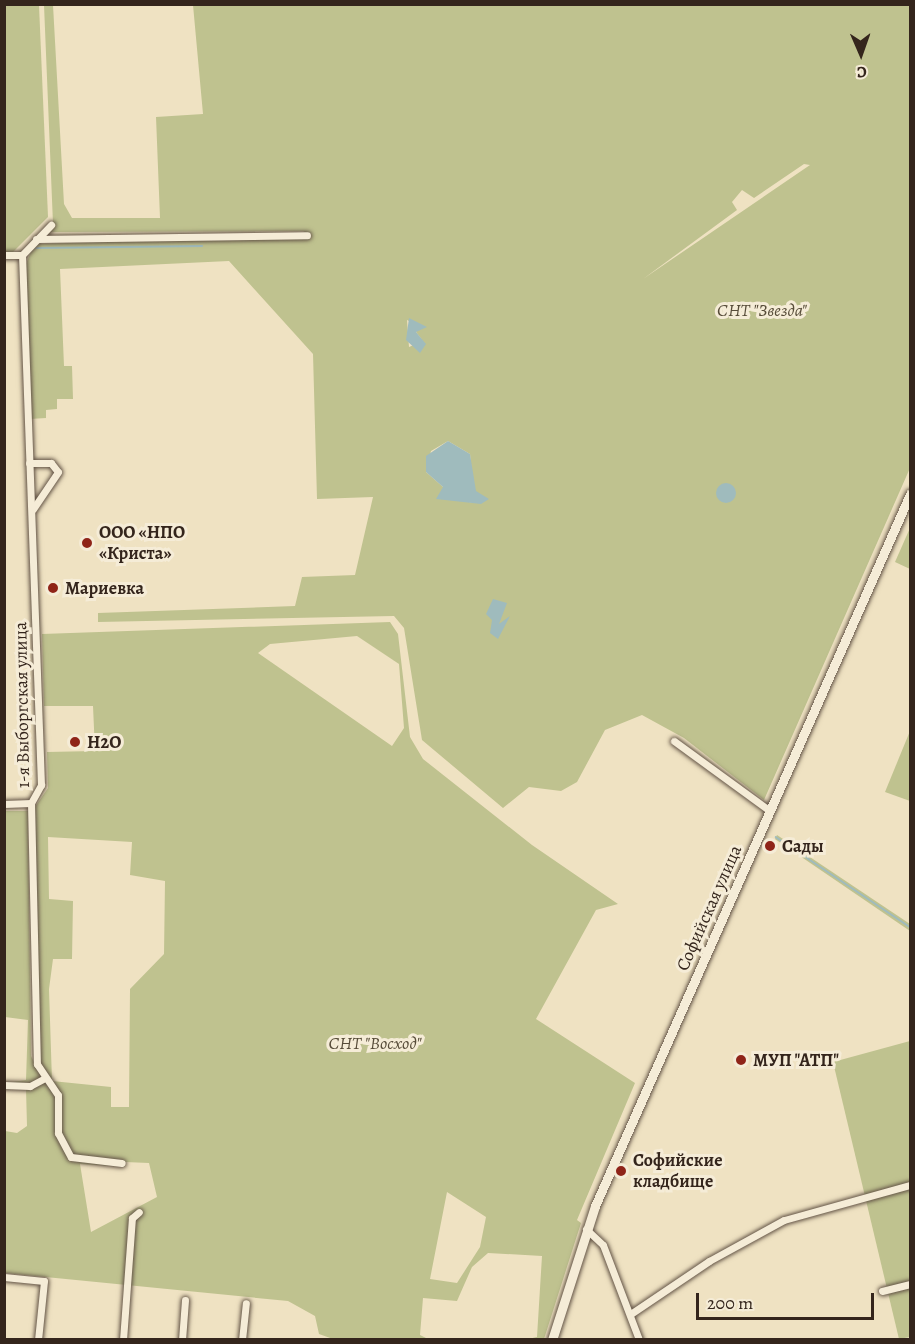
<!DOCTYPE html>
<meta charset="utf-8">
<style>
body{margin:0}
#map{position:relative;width:915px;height:1344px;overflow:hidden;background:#efe2c2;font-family:Alegreya,serif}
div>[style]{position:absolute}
.green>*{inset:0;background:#bfc28f}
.water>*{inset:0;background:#9fbbbd}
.round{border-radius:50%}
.stream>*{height:1.5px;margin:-0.75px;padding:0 0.75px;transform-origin:0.75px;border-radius:0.75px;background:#9fbbbd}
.roads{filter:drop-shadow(0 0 2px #635446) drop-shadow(0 0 2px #635446)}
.street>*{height:7px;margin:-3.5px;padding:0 3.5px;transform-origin:3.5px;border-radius:3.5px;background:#f5ecd7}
.secondary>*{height:9px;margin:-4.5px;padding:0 4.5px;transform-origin:4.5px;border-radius:4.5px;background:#f5ecd7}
.dots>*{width:16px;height:16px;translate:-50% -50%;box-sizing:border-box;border:3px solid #f5ecd7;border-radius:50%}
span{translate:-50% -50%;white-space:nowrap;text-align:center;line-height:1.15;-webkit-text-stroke:6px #f5ecd7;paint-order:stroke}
.park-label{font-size:18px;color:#574c39;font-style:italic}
.poi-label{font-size:18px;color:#34251c;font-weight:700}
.left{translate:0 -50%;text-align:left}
.street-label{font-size:18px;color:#34251c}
.frame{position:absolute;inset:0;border:6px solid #34251c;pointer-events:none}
.north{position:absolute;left:831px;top:24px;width:60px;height:60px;-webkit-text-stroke:4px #f5ecd7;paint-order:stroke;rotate:178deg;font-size:16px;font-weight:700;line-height:24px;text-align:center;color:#34251c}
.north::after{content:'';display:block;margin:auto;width:21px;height:27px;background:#34251c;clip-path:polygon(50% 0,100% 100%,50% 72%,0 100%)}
.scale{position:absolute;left:696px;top:1293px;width:178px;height:27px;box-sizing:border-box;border:3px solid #34251c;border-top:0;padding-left:8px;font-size:18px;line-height:21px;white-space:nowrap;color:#34251c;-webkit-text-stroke:4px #f5ecd7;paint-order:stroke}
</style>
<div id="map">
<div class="green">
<div style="clip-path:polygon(4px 5px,39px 5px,48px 217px,13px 252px,4px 252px)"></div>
<div style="clip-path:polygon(evenodd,44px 5px,53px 5px,64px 204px,72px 218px,160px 218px,156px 117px,203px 114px,193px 5px,910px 5px,910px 468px,764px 800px,684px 738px,642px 715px,605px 730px,577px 782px,561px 791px,529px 787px,503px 808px,422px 740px,404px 628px,394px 616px,98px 622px,98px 613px,295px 606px,302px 577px,355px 575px,373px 497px,317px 499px,313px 354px,229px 261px,60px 269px,64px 366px,72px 366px,73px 399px,57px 399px,57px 409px,46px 410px,46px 418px,30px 419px,26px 264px,34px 244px,311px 236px,303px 231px,47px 232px,53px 224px,44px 5px,804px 164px,810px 165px,643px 279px,737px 210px,732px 202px,742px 190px,754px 198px,804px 164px,44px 5px,407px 320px,419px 326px,416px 332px,423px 341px,409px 347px,407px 320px,44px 5px,448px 441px,470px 454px,475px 503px,443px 498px,443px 487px,426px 472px,431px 451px,448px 441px)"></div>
<div style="clip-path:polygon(910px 528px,910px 569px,895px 562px)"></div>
<div style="clip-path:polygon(evenodd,390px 622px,398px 634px,410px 737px,423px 759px,532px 845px,618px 904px,596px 910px,536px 1019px,635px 1083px,577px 1220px,581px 1223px,544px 1339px,528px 1339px,537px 1337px,542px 1256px,488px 1253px,472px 1267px,457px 1301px,423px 1298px,420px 1335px,430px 1340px,333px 1339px,319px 1334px,315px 1316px,288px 1301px,5px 1273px,5px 1131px,17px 1133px,27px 1126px,26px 1089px,49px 1079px,40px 1064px,35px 807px,48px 788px,47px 752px,95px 751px,93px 706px,44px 706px,42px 634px,390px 622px,357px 636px,399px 664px,404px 728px,392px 746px,258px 653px,270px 644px,357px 636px,390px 622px,48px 837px,132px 842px,130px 875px,165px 881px,164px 954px,130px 989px,129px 1107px,111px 1107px,111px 1087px,52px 1081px,49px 989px,53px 959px,72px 959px,73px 901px,49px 899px,48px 837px,390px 622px,125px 1162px,149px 1163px,157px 1197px,91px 1232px,80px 1164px,125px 1167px,125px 1162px,390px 622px,447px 1192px,486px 1217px,480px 1247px,457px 1283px,430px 1279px,447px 1192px)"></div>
<div style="clip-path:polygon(910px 731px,910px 801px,885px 792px)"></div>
<div style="clip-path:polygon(4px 811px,28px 811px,31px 1056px,42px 1078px,33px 1083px,5px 1083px,26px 1080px,28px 1020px,5px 1017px)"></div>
<div style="clip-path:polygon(777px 835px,910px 924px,910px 931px,775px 839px)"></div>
<div style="clip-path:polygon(910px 1041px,910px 1337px,899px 1339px,833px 1062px)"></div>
</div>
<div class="water">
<div style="clip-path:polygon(409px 318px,427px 327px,416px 332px,426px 344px,420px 353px,406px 340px)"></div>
<div style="clip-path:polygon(448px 441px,470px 454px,476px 491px,489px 499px,481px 504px,436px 499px,443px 487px,426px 472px,426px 456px)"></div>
<div class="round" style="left:716px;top:483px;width:20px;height:20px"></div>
<div style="clip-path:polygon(493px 599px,507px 603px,499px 624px,510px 616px,498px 639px,490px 633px,492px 620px,486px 614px)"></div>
</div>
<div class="stream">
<div style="left:36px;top:248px;width:166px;rotate:-0.7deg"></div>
<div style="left:776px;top:837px;width:161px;rotate:33.9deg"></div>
</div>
<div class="roads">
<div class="street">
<div style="left:36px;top:239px;width:271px;rotate:-0.8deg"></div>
<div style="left:4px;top:255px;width:18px"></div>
<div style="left:29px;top:463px;width:22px"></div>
<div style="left:51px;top:463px;width:11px;rotate:52deg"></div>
<div style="left:58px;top:472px;width:45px;rotate:124deg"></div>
<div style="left:674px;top:741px;width:119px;rotate:36.1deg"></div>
<div style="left:31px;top:803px;width:261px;rotate:88.7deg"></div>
<div style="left:37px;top:1064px;width:37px;rotate:56deg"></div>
<div style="left:58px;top:1095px;width:38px;rotate:90deg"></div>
<div style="left:58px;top:1133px;width:27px;rotate:62deg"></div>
<div style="left:71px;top:1157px;width:51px;rotate:6.7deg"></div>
<div style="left:4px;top:804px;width:27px;rotate:-2deg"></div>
<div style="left:31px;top:803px;width:21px;rotate:-61deg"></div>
<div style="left:41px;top:785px;width:530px;rotate:-92.05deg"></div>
<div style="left:22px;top:255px;width:42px;rotate:-46deg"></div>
<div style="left:4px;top:1085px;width:26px;rotate:2deg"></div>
<div style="left:30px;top:1086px;width:17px;rotate:-28deg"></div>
<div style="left:586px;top:1229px;width:23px;rotate:43deg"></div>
<div style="left:603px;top:1245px;width:102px;rotate:69.2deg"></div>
<div style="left:4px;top:1277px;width:40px;rotate:5.7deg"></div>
<div style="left:44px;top:1281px;width:59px;rotate:95.8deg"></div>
<div style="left:882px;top:1291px;width:29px;rotate:-14deg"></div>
<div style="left:632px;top:1313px;width:93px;rotate:-34deg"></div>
<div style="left:709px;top:1261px;width:85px;rotate:-28.7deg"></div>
<div style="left:784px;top:1220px;width:131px;rotate:-15.5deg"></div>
<div style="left:123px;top:1340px;width:122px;rotate:-85.8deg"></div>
<div style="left:132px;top:1218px;width:9px;rotate:-41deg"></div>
<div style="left:182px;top:1340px;width:40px;rotate:-85.7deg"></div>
<div style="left:242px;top:1340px;width:37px;rotate:-84deg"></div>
</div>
<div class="secondary">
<div style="left:552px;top:1340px;width:141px;rotate:-72.2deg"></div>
<div style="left:595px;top:1206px;width:779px;rotate:-66.13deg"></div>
</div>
</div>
<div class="dots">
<div style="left:87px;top:543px;background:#8f2418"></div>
<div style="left:53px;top:588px;background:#8f2418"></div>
<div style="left:75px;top:742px;background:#8f2418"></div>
<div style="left:770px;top:846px;background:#8f2418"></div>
<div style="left:741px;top:1060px;background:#8f2418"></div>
<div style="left:621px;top:1171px;background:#8f2418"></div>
</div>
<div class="park-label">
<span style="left:762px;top:310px">СНТ "Звезда"</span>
<span style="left:375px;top:1043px">СНТ "Восход"</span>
</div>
<div class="poi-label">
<span class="left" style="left:99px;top:543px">ООО «НПО<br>«Криста»</span>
<span class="left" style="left:65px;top:588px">Мариевка</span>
<span class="left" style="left:87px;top:742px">H2O</span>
<span class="left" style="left:782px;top:846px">Сады</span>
<span class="left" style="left:753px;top:1060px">МУП "АТП"</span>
<span class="left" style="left:633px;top:1171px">Софийские<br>кладбище</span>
</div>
<div class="street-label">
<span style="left:22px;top:705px;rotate:-91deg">1-я Выборгская улица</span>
<span style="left:709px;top:908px;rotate:-66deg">Софийская улица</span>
</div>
<div class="frame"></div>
<div class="north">С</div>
<div class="scale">200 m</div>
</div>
